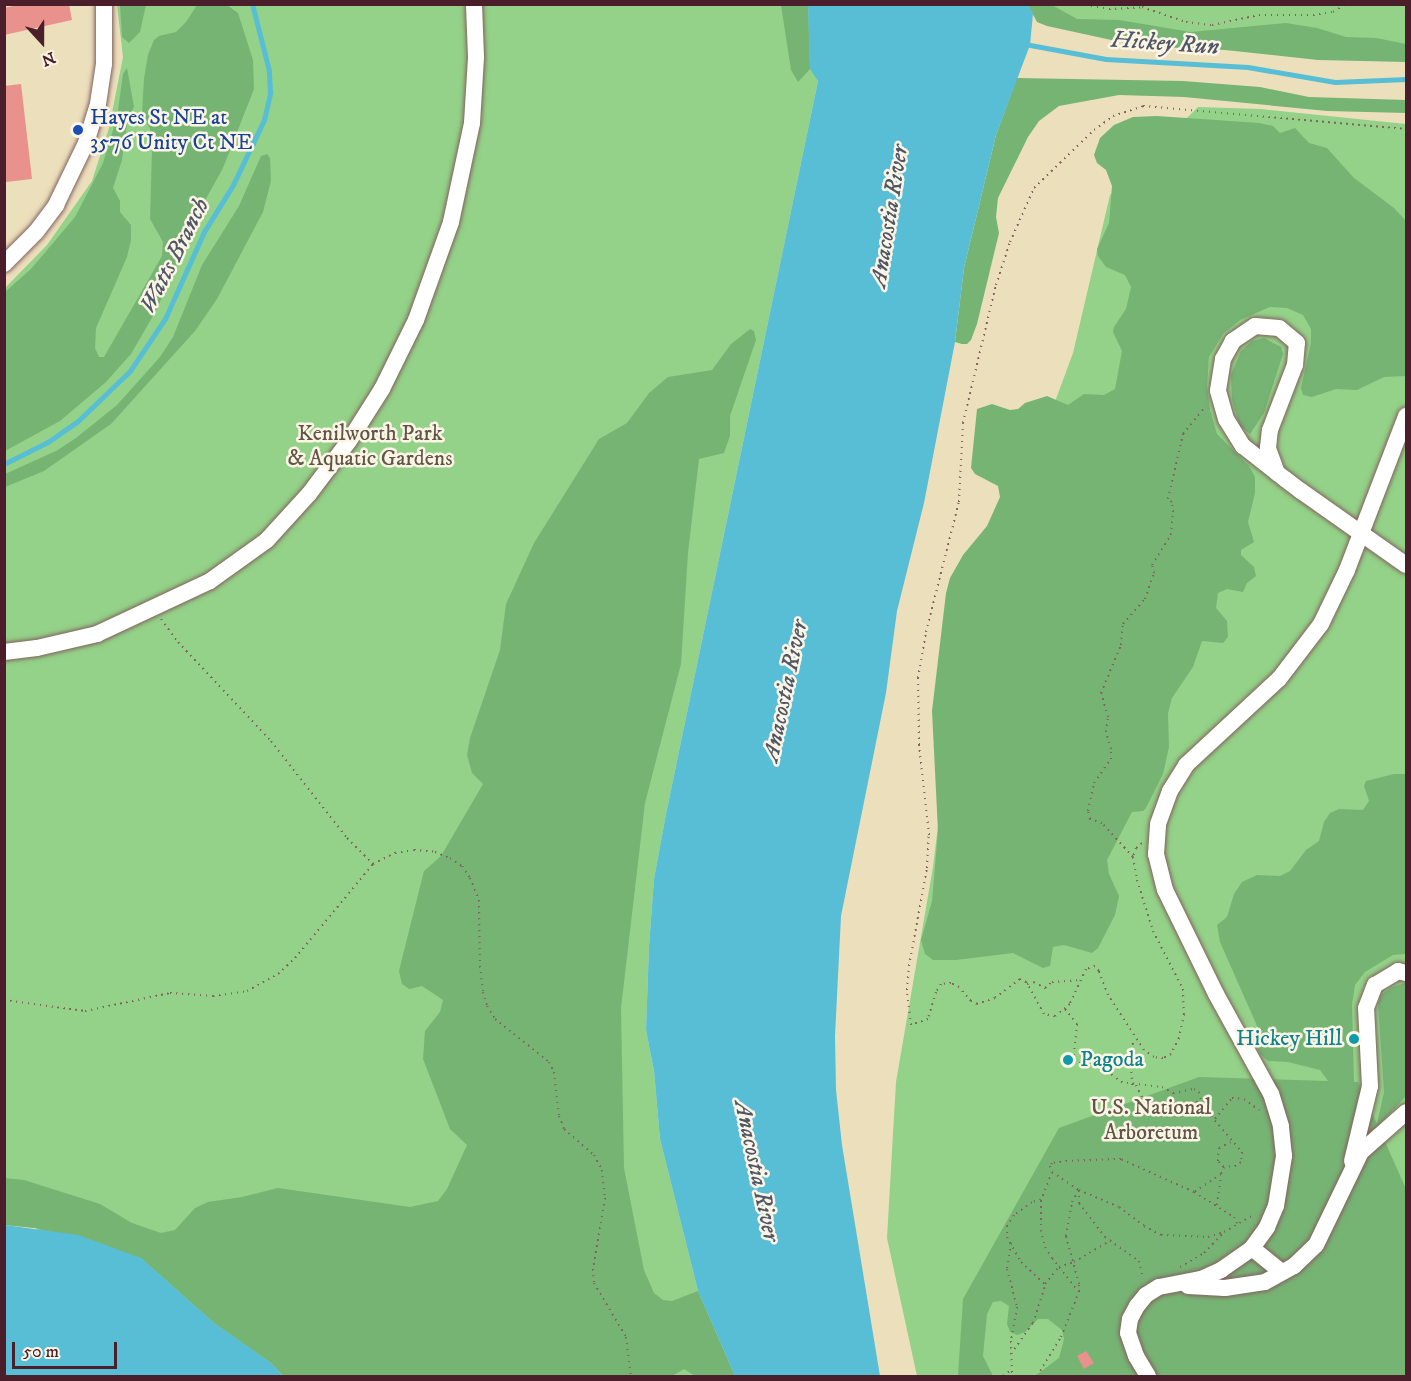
<!DOCTYPE html>
<style>
body{margin:0}
#map{position:relative;width:1411px;height:1381px;overflow:hidden;background:#ecdfbc;font-family:"IM FELL DW Pica",serif}
div>[style]{position:absolute}
.green>*{inset:0;background:#93d288}
.forest>*{inset:0;background:#76b474}
.water>*{inset:0;background:#58bed6}
.stream>*{height:4.5px;margin:-2.25px;padding:0 2.25px;transform-origin:2.25px;border-radius:2.25px;background:#58bed6}
.building>*{inset:0;background:#e9918c}
.path>*{height:2px;margin-top:-1px;transform-origin:0;background:repeating-linear-gradient(90deg,#83625e 0 1.5px,transparent 0 6px)}
.roads{filter:drop-shadow(0 0 2px #83625e) drop-shadow(0 0 2px #83625e)}
.minor>*{height:16px;margin:-8px;padding:0 8px;transform-origin:8px;border-radius:8px;background:#fff}
.dots>*{width:16px;height:16px;translate:-50% -50%;box-sizing:border-box;border:3px solid #fcf5e5;border-radius:50%}
span{translate:-50% -50%;white-space:nowrap;text-align:center;line-height:1.15;-webkit-text-stroke:5px #fcf5e5;paint-order:stroke}
.transit-label{font-size:22px;color:#164399}
.left{translate:0 -50%;text-align:left}
.park-label{font-size:22px;color:#605547}
.culture-label{font-size:22px;color:#0d838f}
.right{translate:-100% -50%;text-align:right}
.water-label{font-size:24px;color:#4f5767;font-style:italic}
.frame{position:absolute;inset:0;border:6px solid #4a1f2b;pointer-events:none}
.north{position:absolute;left:12px;top:12px;width:60px;height:60px;-webkit-text-stroke:4px #fcf5e5;paint-order:stroke;rotate:159deg;font-size:16px;font-weight:700;line-height:24px;text-align:center;color:#4a1f2b}
.north::after{content:'';display:block;margin:auto;width:21px;height:27px;background:#4a1f2b;clip-path:polygon(50% 0,100% 100%,50% 72%,0 100%)}
.scale{position:absolute;left:12px;top:1342px;width:105px;height:27px;box-sizing:border-box;border:3px solid #4a1f2b;border-top:0;padding-left:8px;font-size:18px;line-height:21px;white-space:nowrap;color:#4a1f2b;-webkit-text-stroke:4px #fcf5e5;paint-order:stroke}
</style>
<div id="map">
<div class="green">
<div style="clip-path:polygon(117px 5px,808px 5px,815px 74px,818px 81px,666px 814px,654px 879px,649px 946px,646px 1030px,654px 1071px,660px 1139px,698px 1291px,735px 1376px,283px 1376px,271px 1363px,35px 1228px,5px 1225px,5px 288px,47px 245px,92px 181px,109px 128px,123px 57px)"></div>
<div style="clip-path:polygon(1028px 5px,1406px 5px,1406px 46px,1098px 26px)"></div>
<div style="clip-path:polygon(1198px 107px,1261px 109px,1406px 124px,1406px 1376px,917px 1376px,887px 1238px,896px 1082px,933px 867px,946px 759px,1019px 499px,1073px 353px,1110px 195px)"></div>
</div>
<div class="forest">
<div style="clip-path:polygon(120px 5px,146px 5px,140px 32px,129px 43px,122px 37px)"></div>
<div style="clip-path:polygon(197px 5px,227px 5px,238px 13px,253px 60px,254px 89px,223px 168px,198px 213px,157px 309px,131px 354px,106px 382px,60px 421px,5px 451px,5px 292px,31px 269px,75px 217px,103px 163px,117px 117px,123px 74px,127px 68px,134px 107px,128px 118px,122px 160px,113px 188px,120px 201px,120px 212px,131px 225px,131px 240px,127px 257px,96px 328px,95px 348px,99px 357px,104px 357px,162px 256px,163px 242px,150px 219px,152px 149px,150px 129px,142px 114px,144px 78px,148px 55px,154px 40px,159px 36px,176px 32px,186px 22px)"></div>
<div style="clip-path:polygon(781px 5px,808px 5px,810px 69px,798px 82px,791px 70px)"></div>
<div style="clip-path:polygon(1028px 5px,1052px 5px,1077px 19px,1119px 20px,1191px 32px,1286px 23px,1317px 28px,1346px 37px,1376px 38px,1406px 44px,1406px 62px,1318px 60px,1225px 50px,1139px 46px,1047px 26px,1037px 22px)"></div>
<div style="clip-path:polygon(1017px 78px,1183px 81px,1260px 87px,1309px 97px,1406px 100px,1406px 113px,1327px 111px,1184px 97px,1119px 95px,1059px 106px,1039px 121px,1028px 137px,998px 198px,996px 217px,999px 233px,977px 324px,971px 340px,967px 344px,962px 344px,955px 342px,964px 268px,996px 135px)"></div>
<div style="clip-path:polygon(1157px 116px,1259px 123px,1273px 126px,1280px 133px,1295px 128px,1309px 143px,1327px 148px,1354px 178px,1394px 208px,1406px 221px,1406px 376px,1384px 377px,1357px 390px,1336px 389px,1312px 397px,1303px 395px,1301px 388px,1311px 343px,1311px 329px,1303px 315px,1287px 308px,1270px 307px,1240px 320px,1223px 334px,1209px 357px,1207px 386px,1210px 410px,1217px 434px,1249px 466px,1255px 477px,1255px 493px,1248px 522px,1254px 542px,1241px 550px,1241px 555px,1254px 567px,1256px 576px,1247px 583px,1243px 592px,1227px 589px,1218px 593px,1216px 608px,1227px 621px,1228px 637px,1223px 643px,1202px 641px,1193px 667px,1172px 698px,1168px 713px,1169px 747px,1163px 774px,1146px 808px,1143px 811px,1132px 812px,1107px 860px,1109px 874px,1119px 896px,1115px 915px,1098px 948px,1092px 953px,1064px 945px,1053px 947px,1050px 966px,1043px 968px,1013px 953px,956px 960px,933px 960px,925px 954px,921px 940px,932px 901px,938px 831px,932px 711px,946px 593px,950px 578px,963px 555px,987px 526px,1000px 497px,998px 486px,975px 474px,971px 468px,977px 409px,992px 404px,1010px 410px,1018px 409px,1025px 403px,1047px 396px,1068px 405px,1084px 394px,1104px 395px,1115px 389px,1122px 351px,1113px 332px,1114px 327px,1126px 309px,1131px 287px,1125px 275px,1106px 267px,1098px 256px,1097px 249px,1109px 223px,1112px 186px,1106px 170px,1097px 163px,1094px 155px,1100px 138px,1114px 125px,1133px 117px)"></div>
<div style="clip-path:polygon(267px 154px,270px 158px,271px 181px,263px 212px,217px 299px,195px 331px,111px 424px,44px 471px,5px 487px,5px 474px,56px 451px,76px 438px,117px 405px,160px 357px,173px 337px,202px 265px,239px 206px,261px 156px)"></div>
<div style="clip-path:polygon(750px 329px,754px 331px,756px 340px,730px 416px,730px 436px,725px 450px,724px 453px,699px 459px,688px 553px,681px 664px,645px 803px,621px 1008px,624px 1168px,644px 1270px,654px 1293px,663px 1300px,672px 1301px,698px 1291px,735px 1376px,695px 1376px,684px 1369px,672px 1376px,283px 1376px,271px 1363px,214px 1323px,141px 1258px,35px 1228px,5px 1225px,4px 1178px,24px 1180px,100px 1204px,132px 1223px,161px 1233px,175px 1230px,195px 1208px,208px 1202px,242px 1197px,278px 1188px,410px 1207px,438px 1201px,447px 1189px,467px 1145px,450px 1129px,423px 1059px,425px 1031px,440px 1012px,443px 1000px,422px 986px,409px 989px,402px 984px,399px 971px,424px 871px,441px 856px,483px 784px,472px 773px,467px 755px,470px 738px,500px 650px,506px 604px,534px 543px,599px 439px,627px 423px,649px 393px,668px 377px,712px 370px,731px 344px)"></div>
<div style="clip-path:polygon(1264px 338px,1281px 347px,1283px 354px,1264px 413px,1250px 434px,1240px 426px,1232px 400px,1231px 375px,1241px 351px,1252px 341px)"></div>
<div style="clip-path:polygon(1394px 774px,1406px 774px,1406px 954px,1393px 955px,1365px 972px,1355px 985px,1352px 1005px,1354px 1082px,1358px 1082px,1377px 1124px,1384px 1092px,1378px 1003px,1381px 995px,1392px 987px,1406px 983px,1406px 1096px,1378px 1126px,1406px 1189px,1406px 1376px,1035px 1376px,1059px 1358px,1064px 1339px,1062px 1330px,1048px 1319px,1038px 1319px,1025px 1332px,1017px 1335px,1010px 1332px,1007px 1324px,1009px 1306px,1001px 1301px,993px 1302px,987px 1314px,983px 1356px,993px 1376px,958px 1376px,963px 1299px,1059px 1128px,1199px 1077px,1328px 1081px,1320px 1070px,1288px 1062px,1268px 1061px,1260px 1054px,1257px 1047px,1260px 1034px,1258px 1028px,1220px 942px,1217px 925px,1227px 917px,1234px 894px,1242px 882px,1257px 875px,1280px 876px,1290px 871px,1306px 850px,1319px 841px,1324px 822px,1330px 813px,1339px 809px,1363px 810px,1369px 801px,1364px 786px,1366px 781px)"></div>
</div>
<div class="water">
<div style="clip-path:polygon(808px 5px,1028px 4px,1033px 14px,1030px 45px,996px 135px,964px 268px,955px 342px,924px 503px,897px 611px,886px 693px,841px 916px,835px 1036px,836px 1090px,842px 1145px,880px 1376px,735px 1376px,698px 1291px,660px 1139px,654px 1071px,646px 1030px,649px 946px,654px 879px,666px 814px,818px 81px,810px 69px)"></div>
<div style="clip-path:polygon(5px 1225px,78px 1235px,141px 1258px,214px 1323px,271px 1363px,283px 1376px,5px 1376px)"></div>
</div>
<div class="stream">
<div style="left:1025px;top:44px;width:82px;rotate:10.5deg"></div>
<div style="left:1106px;top:59px;width:142px;rotate:3.2deg"></div>
<div style="left:1248px;top:67px;width:88px;rotate:9.8deg"></div>
<div style="left:1335px;top:82px;width:71px;rotate:-2.4deg"></div>
<div style="left:4px;top:464px;width:49px;rotate:-26.6deg"></div>
<div style="left:48px;top:442px;width:35px;rotate:-35deg"></div>
<div style="left:77px;top:422px;width:74px;rotate:-43.9deg"></div>
<div style="left:130px;top:371px;width:63px;rotate:-56.1deg"></div>
<div style="left:165px;top:319px;width:95px;rotate:-65.9deg"></div>
<div style="left:204px;top:232px;width:55px;rotate:-58.3deg"></div>
<div style="left:233px;top:185px;width:72px;rotate:-64.5deg"></div>
<div style="left:264px;top:120px;width:28px;rotate:-77deg"></div>
<div style="left:270px;top:93px;width:22px;rotate:-93deg"></div>
<div style="left:269px;top:71px;width:69px;rotate:-104.2deg"></div>
</div>
<div class="building">
<div style="clip-path:polygon(22px 4px,69px 4px,72px 20px,4px 35px,4px 8px)"></div>
<div style="clip-path:polygon(21px 84px,32px 179px,6px 182px,4px 86px)"></div>
<div style="clip-path:polygon(1086px 1351px,1094px 1363px,1084px 1369px,1077px 1356px)"></div>
</div>
<div class="path">
<div style="left:1079px;top:4px;width:30px;rotate:9deg"></div>
<div style="left:1109px;top:9px;width:33px;rotate:-3deg"></div>
<div style="left:1142px;top:7px;width:46px;rotate:18.8deg"></div>
<div style="left:1186px;top:22px;width:26px;rotate:7deg"></div>
<div style="left:1212px;top:25px;width:48px;rotate:-12deg"></div>
<div style="left:1259px;top:15px;width:54px"></div>
<div style="left:1313px;top:15px;width:20px;rotate:-9deg"></div>
<div style="left:1333px;top:12px;width:15px;rotate:-32deg"></div>
<div style="left:161px;top:619px;width:29px;rotate:54deg"></div>
<div style="left:178px;top:642px;width:136px;rotate:46.8deg"></div>
<div style="left:271px;top:741px;width:123px;rotate:51.9deg"></div>
<div style="left:347px;top:838px;width:37px;rotate:45deg"></div>
<div style="left:1142px;top:843px;width:8px;rotate:140deg"></div>
<div style="left:1136px;top:848px;width:9px;rotate:108deg"></div>
<div style="left:1133px;top:857px;width:23px;rotate:80deg"></div>
<div style="left:1137px;top:880px;width:53px;rotate:72.6deg"></div>
<div style="left:1153px;top:931px;width:65px;rotate:62.7deg"></div>
<div style="left:1183px;top:989px;width:25px;rotate:88deg"></div>
<div style="left:1184px;top:1014px;width:25px;rotate:102deg"></div>
<div style="left:1179px;top:1038px;width:18px;rotate:117deg"></div>
<div style="left:1171px;top:1054px;width:9px;rotate:153deg"></div>
<div style="left:1163px;top:1058px;width:9px;rotate:-174deg"></div>
<div style="left:1154px;top:1057px;width:12px;rotate:-145deg"></div>
<div style="left:1144px;top:1050px;width:66px;rotate:-123.2deg"></div>
<div style="left:1108px;top:995px;width:26px;rotate:-111deg"></div>
<div style="left:1099px;top:971px;width:6px;rotate:-129deg"></div>
<div style="left:1095px;top:966px;width:9px;rotate:162deg"></div>
<div style="left:1086px;top:969px;width:38px;rotate:115deg"></div>
<div style="left:1070px;top:1004px;width:19px;rotate:141deg"></div>
<div style="left:1055px;top:1016px;width:11px;rotate:-170deg"></div>
<div style="left:1044px;top:1014px;width:37px;rotate:-119deg"></div>
<div style="left:1026px;top:982px;width:7px;rotate:-153deg"></div>
<div style="left:1020px;top:979px;width:31px;rotate:143deg"></div>
<div style="left:995px;top:998px;width:19px;rotate:162deg"></div>
<div style="left:977px;top:1004px;width:7px;rotate:-153deg"></div>
<div style="left:971px;top:1001px;width:18px;rotate:-131deg"></div>
<div style="left:959px;top:987px;width:9px;rotate:-153deg"></div>
<div style="left:951px;top:983px;width:10px;rotate:174deg"></div>
<div style="left:941px;top:984px;width:9px;rotate:122deg"></div>
<div style="left:936px;top:992px;width:28px;rotate:107deg"></div>
<div style="left:928px;top:1019px;width:18px;rotate:161deg"></div>
<div style="left:911px;top:1025px;width:35px;rotate:-97deg"></div>
<div style="left:907px;top:990px;width:24px;rotate:-85deg"></div>
<div style="left:909px;top:966px;width:100px;rotate:-79.6deg"></div>
<div style="left:927px;top:868px;width:33px;rotate:-87deg"></div>
<div style="left:929px;top:835px;width:91px;rotate:-96.3deg"></div>
<div style="left:919px;top:745px;width:67px;rotate:-90.9deg"></div>
<div style="left:918px;top:678px;width:47px;rotate:-80.1deg"></div>
<div style="left:926px;top:632px;width:134px;rotate:-75.8deg"></div>
<div style="left:959px;top:502px;width:79px;rotate:-87.1deg"></div>
<div style="left:963px;top:423px;width:142px;rotate:-76.6deg"></div>
<div style="left:996px;top:285px;width:45px;rotate:-72deg"></div>
<div style="left:1010px;top:242px;width:59px;rotate:-66deg"></div>
<div style="left:1034px;top:188px;width:83px;rotate:-44deg"></div>
<div style="left:1094px;top:130px;width:24px;rotate:-36deg"></div>
<div style="left:1113px;top:116px;width:32px;rotate:-18deg"></div>
<div style="left:1143px;top:106px;width:264px;rotate:5deg"></div>
<div style="left:1133px;top:857px;width:46px;rotate:-132.4deg"></div>
<div style="left:1102px;top:823px;width:13px;rotate:-162deg"></div>
<div style="left:1090px;top:819px;width:8px;rotate:-104deg"></div>
<div style="left:1088px;top:811px;width:29px;rotate:-78deg"></div>
<div style="left:1094px;top:783px;width:29px;rotate:-55deg"></div>
<div style="left:1111px;top:759px;width:10px;rotate:-90deg"></div>
<div style="left:1111px;top:749px;width:18px;rotate:-106deg"></div>
<div style="left:1106px;top:732px;width:15px;rotate:-82deg"></div>
<div style="left:1108px;top:717px;width:25px;rotate:-106deg"></div>
<div style="left:1101px;top:693px;width:52px;rotate:-67.4deg"></div>
<div style="left:1121px;top:645px;width:21px;rotate:-85deg"></div>
<div style="left:1123px;top:624px;width:33px;rotate:-49deg"></div>
<div style="left:1145px;top:599px;width:28px;rotate:-71deg"></div>
<div style="left:1154px;top:573px;width:8px;rotate:-104deg"></div>
<div style="left:1152px;top:565px;width:36px;rotate:-58deg"></div>
<div style="left:1171px;top:535px;width:23px;rotate:-85deg"></div>
<div style="left:1173px;top:512px;width:10px;rotate:-96deg"></div>
<div style="left:1172px;top:502px;width:5px;rotate:-143deg"></div>
<div style="left:1168px;top:499px;width:67px;rotate:-77deg"></div>
<div style="left:1183px;top:434px;width:36px;rotate:-51deg"></div>
<div style="left:1027px;top:984px;width:7px;rotate:-16deg"></div>
<div style="left:1034px;top:982px;width:13px;rotate:29deg"></div>
<div style="left:1045px;top:988px;width:9px;rotate:-41deg"></div>
<div style="left:1052px;top:982px;width:28px;rotate:-4deg"></div>
<div style="left:4px;top:1000px;width:82px;rotate:7.7deg"></div>
<div style="left:85px;top:1011px;width:87px;rotate:-12deg"></div>
<div style="left:170px;top:993px;width:43px;rotate:4deg"></div>
<div style="left:213px;top:996px;width:34px;rotate:-8deg"></div>
<div style="left:247px;top:991px;width:35px;rotate:-29deg"></div>
<div style="left:278px;top:974px;width:23px;rotate:-43deg"></div>
<div style="left:295px;top:958px;width:122px;rotate:-50.3deg"></div>
<div style="left:373px;top:864px;width:25px;rotate:-27deg"></div>
<div style="left:395px;top:853px;width:19px;rotate:-9deg"></div>
<div style="left:414px;top:850px;width:21px;rotate:5deg"></div>
<div style="left:435px;top:852px;width:16px;rotate:22deg"></div>
<div style="left:450px;top:858px;width:14px;rotate:34deg"></div>
<div style="left:462px;top:866px;width:14px;rotate:56deg"></div>
<div style="left:470px;top:878px;width:24px;rotate:68deg"></div>
<div style="left:479px;top:900px;width:66px;rotate:89.1deg"></div>
<div style="left:480px;top:966px;width:26px;rotate:83deg"></div>
<div style="left:483px;top:992px;width:15px;rotate:74deg"></div>
<div style="left:487px;top:1006px;width:15px;rotate:58deg"></div>
<div style="left:495px;top:1019px;width:69px;rotate:38.5deg"></div>
<div style="left:549px;top:1062px;width:11px;rotate:63deg"></div>
<div style="left:554px;top:1072px;width:44px;rotate:83.5deg"></div>
<div style="left:559px;top:1116px;width:14px;rotate:69deg"></div>
<div style="left:564px;top:1129px;width:40px;rotate:41deg"></div>
<div style="left:594px;top:1155px;width:17px;rotate:62deg"></div>
<div style="left:602px;top:1170px;width:28px;rotate:84deg"></div>
<div style="left:605px;top:1198px;width:72px;rotate:99.6deg"></div>
<div style="left:593px;top:1269px;width:14px;rotate:86deg"></div>
<div style="left:594px;top:1283px;width:63px;rotate:59.3deg"></div>
<div style="left:626px;top:1337px;width:39px;rotate:83deg"></div>
<div style="left:1065px;top:1009px;width:19px;rotate:51deg"></div>
<div style="left:1077px;top:1024px;width:38px;rotate:96deg"></div>
<div style="left:1073px;top:1062px;width:29px;rotate:10deg"></div>
<div style="left:1102px;top:1067px;width:24px;rotate:38deg"></div>
<div style="left:1121px;top:1082px;width:41px;rotate:7deg"></div>
<div style="left:1162px;top:1087px;width:13px;rotate:29deg"></div>
<div style="left:1173px;top:1093px;width:21px;rotate:-11deg"></div>
<div style="left:1194px;top:1089px;width:6px;rotate:31deg"></div>
<div style="left:1199px;top:1092px;width:16px;rotate:75deg"></div>
<div style="left:1203px;top:1107px;width:60px;rotate:49.1deg"></div>
<div style="left:1242px;top:1152px;width:10px;rotate:96deg"></div>
<div style="left:1241px;top:1162px;width:6px;rotate:141deg"></div>
<div style="left:1236px;top:1166px;width:12px;rotate:175deg"></div>
<div style="left:1224px;top:1167px;width:8px;rotate:113deg"></div>
<div style="left:1221px;top:1174px;width:32px;rotate:146deg"></div>
<div style="left:1194px;top:1192px;width:80px;rotate:-155.7deg"></div>
<div style="left:1121px;top:1159px;width:54px;rotate:177.9deg"></div>
<div style="left:1067px;top:1161px;width:15px;rotate:172deg"></div>
<div style="left:1052px;top:1163px;width:4px;rotate:124deg"></div>
<div style="left:1050px;top:1166px;width:6px;rotate:72deg"></div>
<div style="left:1052px;top:1172px;width:32px;rotate:34deg"></div>
<div style="left:1079px;top:1190px;width:13px;rotate:90deg"></div>
<div style="left:1079px;top:1203px;width:43px;rotate:52.6deg"></div>
<div style="left:1105px;top:1237px;width:42px;rotate:35.2deg"></div>
<div style="left:1139px;top:1261px;width:17px;rotate:77deg"></div>
<div style="left:1132px;top:1085px;width:35px;rotate:-93deg"></div>
<div style="left:1130px;top:1050px;width:10px;rotate:-66deg"></div>
<div style="left:1136px;top:1085px;width:25px;rotate:64deg"></div>
<div style="left:1147px;top:1108px;width:11px;rotate:-15deg"></div>
<div style="left:1158px;top:1105px;width:17px;rotate:13deg"></div>
<div style="left:1175px;top:1109px;width:9px;rotate:36deg"></div>
<div style="left:1182px;top:1114px;width:9px;rotate:-69deg"></div>
<div style="left:1185px;top:1106px;width:15px;rotate:-20deg"></div>
<div style="left:1215px;top:1119px;width:27px;rotate:-51deg"></div>
<div style="left:1232px;top:1098px;width:12px;rotate:5deg"></div>
<div style="left:1244px;top:1099px;width:19px;rotate:36deg"></div>
<div style="left:1224px;top:1167px;width:8px;rotate:-135deg"></div>
<div style="left:1218px;top:1161px;width:13px;rotate:-86deg"></div>
<div style="left:1219px;top:1148px;width:13px;rotate:-27deg"></div>
<div style="left:1052px;top:1172px;width:30px;rotate:111deg"></div>
<div style="left:1041px;top:1200px;width:30px;rotate:90deg"></div>
<div style="left:1041px;top:1230px;width:17px;rotate:77deg"></div>
<div style="left:1045px;top:1247px;width:13px;rotate:58deg"></div>
<div style="left:1052px;top:1258px;width:42px;rotate:51.8deg"></div>
<div style="left:1194px;top:1192px;width:47px;rotate:32deg"></div>
<div style="left:1234px;top:1217px;width:7px;rotate:63deg"></div>
<div style="left:1041px;top:1200px;width:9px;rotate:167deg"></div>
<div style="left:1032px;top:1202px;width:22px;rotate:144deg"></div>
<div style="left:1014px;top:1215px;width:13px;rotate:122deg"></div>
<div style="left:1007px;top:1226px;width:11px;rotate:90deg"></div>
<div style="left:1007px;top:1237px;width:29px;rotate:61deg"></div>
<div style="left:1021px;top:1262px;width:33px;rotate:43deg"></div>
<div style="left:1045px;top:1284px;width:22px;rotate:-51deg"></div>
<div style="left:1059px;top:1267px;width:16px;rotate:-18deg"></div>
<div style="left:1074px;top:1262px;width:43px;rotate:-30.7deg"></div>
<div style="left:1217px;top:1205px;width:30px;rotate:-82deg"></div>
<div style="left:1011px;top:1243px;width:26px;rotate:99deg"></div>
<div style="left:1007px;top:1269px;width:39px;rotate:75deg"></div>
<div style="left:1017px;top:1307px;width:35px;rotate:100deg"></div>
<div style="left:1011px;top:1341px;width:35px;rotate:88deg"></div>
<div style="left:1180px;top:1267px;width:28px;rotate:-30deg"></div>
<div style="left:1204px;top:1253px;width:29px;rotate:-46deg"></div>
<div style="left:1011px;top:1354px;width:38px;rotate:-55deg"></div>
<div style="left:1033px;top:1323px;width:40px;rotate:-72deg"></div>
<div style="left:1003px;top:1376px;width:10px;rotate:-37deg"></div>
<div style="left:1037px;top:1376px;width:46px;rotate:-58.4deg"></div>
<div style="left:1061px;top:1337px;width:48px;rotate:-68.2deg"></div>
<div style="left:1079px;top:1292px;width:8px;rotate:-90deg"></div>
<div style="left:1079px;top:1284px;width:50px;rotate:-105.2deg"></div>
<div style="left:1066px;top:1236px;width:35px;rotate:-80deg"></div>
<div style="left:1072px;top:1202px;width:14px;rotate:-60deg"></div>
<div style="left:1079px;top:1190px;width:43px;rotate:23deg"></div>
<div style="left:1119px;top:1207px;width:31px;rotate:37deg"></div>
<div style="left:1144px;top:1226px;width:19px;rotate:28deg"></div>
<div style="left:1161px;top:1235px;width:47px;rotate:2.4deg"></div>
<div style="left:1208px;top:1237px;width:17px;rotate:-17deg"></div>
<div style="left:1224px;top:1232px;width:34px;rotate:-30deg"></div>
</div>
<div class="roads">
<div class="minor">
<div style="left:4px;top:264px;width:45px;rotate:-45deg"></div>
<div style="left:36px;top:232px;width:34px;rotate:-53deg"></div>
<div style="left:56px;top:205px;width:69px;rotate:-64.2deg"></div>
<div style="left:86px;top:143px;width:41px;rotate:-72.9deg"></div>
<div style="left:98px;top:104px;width:40px;rotate:-81.5deg"></div>
<div style="left:104px;top:64px;width:60px;rotate:-90deg"></div>
<div style="left:1277px;top:473px;width:27px;rotate:-110deg"></div>
<div style="left:1268px;top:448px;width:18px;rotate:-84deg"></div>
<div style="left:1270px;top:430px;width:70px;rotate:-69deg"></div>
<div style="left:1295px;top:365px;width:22px;rotate:-85deg"></div>
<div style="left:1297px;top:343px;width:23px;rotate:-140deg"></div>
<div style="left:1279px;top:328px;width:24px;rotate:-175deg"></div>
<div style="left:1255px;top:326px;width:27px;rotate:146deg"></div>
<div style="left:1233px;top:341px;width:21px;rotate:119deg"></div>
<div style="left:1223px;top:359px;width:32px;rotate:99deg"></div>
<div style="left:1218px;top:391px;width:29px;rotate:74deg"></div>
<div style="left:1226px;top:419px;width:32px;rotate:58deg"></div>
<div style="left:1243px;top:446px;width:53px;rotate:38.2deg"></div>
<div style="left:1285px;top:479px;width:20px;rotate:37deg"></div>
<div style="left:1301px;top:491px;width:128px;rotate:35.2deg"></div>
<div style="left:4px;top:652px;width:33px;rotate:-7deg"></div>
<div style="left:37px;top:648px;width:62px;rotate:-13.1deg"></div>
<div style="left:97px;top:634px;width:125px;rotate:-25.1deg"></div>
<div style="left:210px;top:581px;width:70px;rotate:-35.7deg"></div>
<div style="left:267px;top:540px;width:62px;rotate:-47.6deg"></div>
<div style="left:309px;top:494px;width:66px;rotate:-53deg"></div>
<div style="left:349px;top:441px;width:62px;rotate:-57.6deg"></div>
<div style="left:382px;top:389px;width:77px;rotate:-63.8deg"></div>
<div style="left:416px;top:320px;width:104px;rotate:-70.3deg"></div>
<div style="left:451px;top:222px;width:101px;rotate:-78deg"></div>
<div style="left:472px;top:123px;width:66px;rotate:-86.5deg"></div>
<div style="left:476px;top:57px;width:53px;rotate:-92.2deg"></div>
<div style="left:1352px;top:1161px;width:77px;rotate:-76.5deg"></div>
<div style="left:1370px;top:1086px;width:78px;rotate:-92.9deg"></div>
<div style="left:1366px;top:1008px;width:25px;rotate:-69deg"></div>
<div style="left:1375px;top:985px;width:27px;rotate:-31deg"></div>
<div style="left:1398px;top:971px;width:8px;rotate:14deg"></div>
<div style="left:1252px;top:1248px;width:38px;rotate:39deg"></div>
<div style="left:1188px;top:1286px;width:37px;rotate:3deg"></div>
<div style="left:1225px;top:1288px;width:40px;rotate:-8.5deg"></div>
<div style="left:1265px;top:1282px;width:33px;rotate:-29deg"></div>
<div style="left:1294px;top:1266px;width:30px;rotate:-44deg"></div>
<div style="left:1316px;top:1245px;width:103px;rotate:-64.2deg"></div>
<div style="left:1361px;top:1152px;width:60px;rotate:-41.6deg"></div>
<div style="left:1148px;top:1376px;width:23px;rotate:-121deg"></div>
<div style="left:1136px;top:1356px;width:24px;rotate:-109deg"></div>
<div style="left:1128px;top:1333px;width:14px;rotate:-82deg"></div>
<div style="left:1130px;top:1319px;width:15px;rotate:-62deg"></div>
<div style="left:1137px;top:1306px;width:14px;rotate:-51deg"></div>
<div style="left:1146px;top:1295px;width:15px;rotate:-32deg"></div>
<div style="left:1159px;top:1287px;width:43px;rotate:-10.8deg"></div>
<div style="left:1201px;top:1279px;width:22px;rotate:-24deg"></div>
<div style="left:1221px;top:1270px;width:38px;rotate:-35deg"></div>
<div style="left:1252px;top:1248px;width:26px;rotate:-54deg"></div>
<div style="left:1267px;top:1227px;width:23px;rotate:-67deg"></div>
<div style="left:1276px;top:1206px;width:51px;rotate:-80.9deg"></div>
<div style="left:1284px;top:1156px;width:30px;rotate:-96deg"></div>
<div style="left:1281px;top:1126px;width:34px;rotate:-107deg"></div>
<div style="left:1271px;top:1094px;width:114px;rotate:-118.8deg"></div>
<div style="left:1216px;top:994px;width:116px;rotate:-116.1deg"></div>
<div style="left:1165px;top:890px;width:37px;rotate:-104deg"></div>
<div style="left:1156px;top:854px;width:30px;rotate:-86deg"></div>
<div style="left:1158px;top:824px;width:35px;rotate:-70deg"></div>
<div style="left:1170px;top:791px;width:31px;rotate:-58deg"></div>
<div style="left:1186px;top:765px;width:127px;rotate:-42.8deg"></div>
<div style="left:1279px;top:679px;width:69px;rotate:-52.6deg"></div>
<div style="left:1321px;top:624px;width:60px;rotate:-64.3deg"></div>
<div style="left:1347px;top:570px;width:165px;rotate:-69deg"></div>
</div>
</div>
<div class="dots">
<div style="left:78px;top:130px;background:#1a4fb4"></div>
<div style="left:1354px;top:1039px;background:#0f9aa8"></div>
<div style="left:1068px;top:1060px;background:#0f9aa8"></div>
</div>
<div class="transit-label">
<span class="left" style="left:90px;top:130px">Hayes St NE at<br>3576 Unity Ct NE</span>
</div>
<div class="park-label">
<span style="left:370px;top:446px">Kenilworth Park<br>&amp; Aquatic Gardens</span>
<span style="left:1151px;top:1120px">U.S. National<br>Arboretum</span>
</div>
<div class="culture-label">
<span class="right" style="left:1342px;top:1039px">Hickey Hill</span>
<span class="left" style="left:1080px;top:1060px">Pagoda</span>
</div>
<div class="water-label">
<span style="left:1165px;top:44px;rotate:4deg">Hickey Run</span>
<span style="left:890px;top:216px;rotate:-81deg">Anacostia River</span>
<span style="left:175px;top:256px;rotate:-63deg">Watts Branch</span>
<span style="left:786px;top:691px;rotate:-78deg">Anacostia River</span>
<span style="left:756px;top:1171px;rotate:78deg">Anacostia River</span>
</div>
<div class="frame"></div>
<div class="north">N</div>
<div class="scale">50 m</div>
</div>
